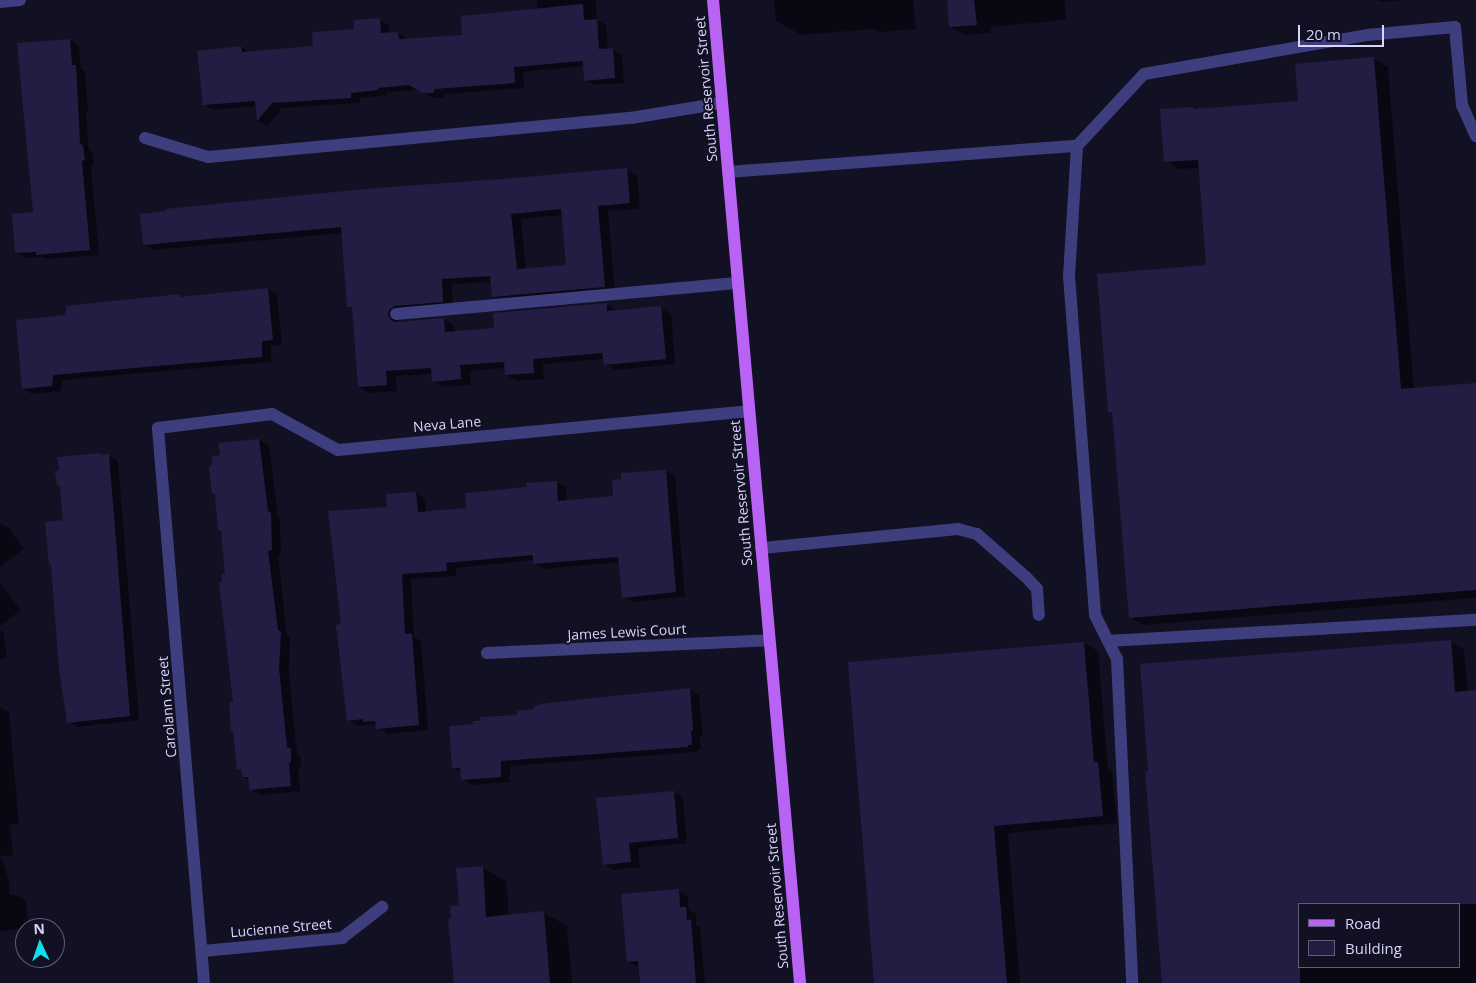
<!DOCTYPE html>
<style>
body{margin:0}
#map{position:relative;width:1476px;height:983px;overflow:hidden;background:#121023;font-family:"Open Sans",sans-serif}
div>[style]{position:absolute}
.shadow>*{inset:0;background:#0007}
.building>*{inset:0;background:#231d43}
.service>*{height:12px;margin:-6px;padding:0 6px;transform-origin:6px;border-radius:6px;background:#3e3e7f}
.minor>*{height:12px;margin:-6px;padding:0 6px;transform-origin:6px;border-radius:6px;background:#3e3e7f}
.primary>*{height:12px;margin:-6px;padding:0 6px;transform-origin:6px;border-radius:6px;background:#b963f5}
span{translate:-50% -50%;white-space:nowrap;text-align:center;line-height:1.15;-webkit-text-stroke:4px #121023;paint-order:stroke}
.street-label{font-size:14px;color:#d8d4fc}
.legend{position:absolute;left:1298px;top:903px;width:162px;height:65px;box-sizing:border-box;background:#121023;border:1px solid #615e7a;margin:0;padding:6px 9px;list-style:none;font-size:15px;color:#d8d4fc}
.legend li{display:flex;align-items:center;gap:10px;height:25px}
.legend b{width:25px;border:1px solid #615e7a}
.north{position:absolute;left:15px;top:918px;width:50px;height:50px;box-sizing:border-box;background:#121023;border:1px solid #615e7a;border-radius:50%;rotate:357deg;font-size:14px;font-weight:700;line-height:20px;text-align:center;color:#d8d4fc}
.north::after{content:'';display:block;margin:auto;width:18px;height:22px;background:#0fdfed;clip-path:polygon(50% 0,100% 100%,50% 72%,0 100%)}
.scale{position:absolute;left:1298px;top:25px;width:86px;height:22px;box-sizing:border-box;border:2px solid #d8d4fc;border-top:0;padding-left:6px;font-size:15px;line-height:18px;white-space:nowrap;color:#d8d4fc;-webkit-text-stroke:4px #121023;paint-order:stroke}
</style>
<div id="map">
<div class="shadow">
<div style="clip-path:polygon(537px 0,596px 0,597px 20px,606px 25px,608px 50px,612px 49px,622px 55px,624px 83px,595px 85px,586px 80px,585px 66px,523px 72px,524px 88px,445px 94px,443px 98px,433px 98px,419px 90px,387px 92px,387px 95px,360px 98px,360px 103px,282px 108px,267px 126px,258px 121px,257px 106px,213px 110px,204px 104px,241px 47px,250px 52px,315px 47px,380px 20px,389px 25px,390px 34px,398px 33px,408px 39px,464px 36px,537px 10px)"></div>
<div style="clip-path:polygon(774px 0,913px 0,916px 29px,879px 32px,873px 29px,801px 35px,776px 21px)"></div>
<div style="clip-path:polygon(948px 0,1065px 0,1066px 20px,990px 27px,991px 33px,965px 35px,950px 27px)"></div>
<div style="clip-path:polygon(1377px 0,1407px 0,1381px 2px)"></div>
<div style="clip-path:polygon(70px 40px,79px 46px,81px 69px,85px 71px,88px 112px,86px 113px,89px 150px,93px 153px,94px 164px,91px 167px,99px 255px,47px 259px,43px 257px,26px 258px,16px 253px,35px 213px)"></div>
<div style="clip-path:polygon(1374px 59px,1388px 67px,1414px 390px,1476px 385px,1476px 598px,1144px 625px,1130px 617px,1114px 414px,1110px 411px,1208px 266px,1200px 168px,1179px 169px,1165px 161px,1193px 108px,1197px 110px,1299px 102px)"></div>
<div style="clip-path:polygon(evenodd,627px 169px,637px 175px,640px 209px,608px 211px,615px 292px,503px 302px,493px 296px,492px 282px,452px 284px,453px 307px,399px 316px,398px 322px,444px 319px,454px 325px,455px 332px,496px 329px,606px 304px,617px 310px,661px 308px,671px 314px,675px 364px,615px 370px,605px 364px,604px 359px,543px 364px,544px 379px,517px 381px,506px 375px,506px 368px,470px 371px,471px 385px,443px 387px,433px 381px,433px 374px,396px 376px,397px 391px,369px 393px,359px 387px,353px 309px,349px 306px,343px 233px,154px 250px,144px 245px,502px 181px,627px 169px,563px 215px,567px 266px,526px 270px,521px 219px,563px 215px)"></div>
<div style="clip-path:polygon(267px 289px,277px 294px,282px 345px,271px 346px,271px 362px,62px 380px,61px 391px,32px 394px,23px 388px,68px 316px,179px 295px,184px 298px)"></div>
<div style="clip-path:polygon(259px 440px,269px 445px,278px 517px,280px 520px,281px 555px,278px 555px,287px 636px,290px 638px,289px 674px,297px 754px,300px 756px,301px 767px,298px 769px,300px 791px,260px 795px,251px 789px,250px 781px,243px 777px,242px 770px,238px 768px,223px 583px,227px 575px,223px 533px,219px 531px,217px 496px,213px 494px,221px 456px)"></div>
<div style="clip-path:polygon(108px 456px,118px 461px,139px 720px,78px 727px,69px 722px,64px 521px)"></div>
<div style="clip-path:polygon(666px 471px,675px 476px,685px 597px,633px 602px,623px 597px,620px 562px,544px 569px,535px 564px,534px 560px,456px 568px,456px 576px,411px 579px,414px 637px,421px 641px,428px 730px,387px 734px,377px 726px,370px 724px,358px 726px,348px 720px,342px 625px,388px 508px,416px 493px,425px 499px,426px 512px,467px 509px,528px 488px,557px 482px,566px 487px,567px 502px,614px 497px)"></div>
<div style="clip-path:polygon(0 523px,9px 528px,24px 549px,0 567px)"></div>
<div style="clip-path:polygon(0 582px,21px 610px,0 626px)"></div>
<div style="clip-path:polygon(0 631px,4px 633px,7px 658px,0 659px)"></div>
<div style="clip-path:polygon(evenodd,1450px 641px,1464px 649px,1468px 692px,1476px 691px,1476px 983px,1163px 983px,1450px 641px,1300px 904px,1460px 904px,1460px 967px,1300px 967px,1300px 904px)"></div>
<div style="clip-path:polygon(1084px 643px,1098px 651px,1108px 769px,1112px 772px,1117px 823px,1008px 833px,1020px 983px,876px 983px)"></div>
<div style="clip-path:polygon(690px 689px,699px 695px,703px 736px,700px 736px,701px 749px,697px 750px,697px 752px,510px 766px,510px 782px,472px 785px,462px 779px,462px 773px,453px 767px,474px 725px)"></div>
<div style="clip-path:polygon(0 707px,9px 712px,19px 824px,10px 825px,13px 855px,1px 856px,9px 880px,10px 895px,16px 895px,26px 900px,28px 927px,0 932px)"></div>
<div style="clip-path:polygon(673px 792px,683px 797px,687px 843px,638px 848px,640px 867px,614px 870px,604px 864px)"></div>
<div style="clip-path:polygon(482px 867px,506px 881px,509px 916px,543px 912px,567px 926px,572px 983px,455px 983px,453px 920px)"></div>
<div style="clip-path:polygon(679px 890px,688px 896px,689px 910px,696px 914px,696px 925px,700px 927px,705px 983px,641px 983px,640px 967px,628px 962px)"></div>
</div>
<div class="building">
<div style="clip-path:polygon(947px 0,974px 0,977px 25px,949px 27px)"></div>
<div style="clip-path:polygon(583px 4px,584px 20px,597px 19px,599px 49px,613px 48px,615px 78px,584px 81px,583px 61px,514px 67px,515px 83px,435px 89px,433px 93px,422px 93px,409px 85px,378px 88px,378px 90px,351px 93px,351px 98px,272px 103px,257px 121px,255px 101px,203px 105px,197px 51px,241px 46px,242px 52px,313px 46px,312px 32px,354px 29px,354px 20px,380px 18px,381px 33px,398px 32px,399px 39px,462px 35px,461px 16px)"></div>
<div style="clip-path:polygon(70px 39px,72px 65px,76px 65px,80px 143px,83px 146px,85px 159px,82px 162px,90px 250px,36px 255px,36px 252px,15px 253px,12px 214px,33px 212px,17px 43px)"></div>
<div style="clip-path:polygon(1374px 57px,1401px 389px,1476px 383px,1476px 590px,1129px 618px,1112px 412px,1108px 412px,1097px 274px,1206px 265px,1198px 160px,1164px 162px,1160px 109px,1193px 107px,1194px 109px,1298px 101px,1295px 64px)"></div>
<div style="clip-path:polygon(evenodd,627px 168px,630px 203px,598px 206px,605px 287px,492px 297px,490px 276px,442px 279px,443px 302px,395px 306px,389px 310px,388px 315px,392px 321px,396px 322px,444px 318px,445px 332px,494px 328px,493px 313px,607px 303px,607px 311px,661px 306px,666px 359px,604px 365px,602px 353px,533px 359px,534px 373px,505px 375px,504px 362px,460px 365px,461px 379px,432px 382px,431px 368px,386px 371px,387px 385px,358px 387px,352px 307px,347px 307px,341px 227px,143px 245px,140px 214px,166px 211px,165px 209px,375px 188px,502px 179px,627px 168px,561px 209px,566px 265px,517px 269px,511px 214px,561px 209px)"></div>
<div style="clip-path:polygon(268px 288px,273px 340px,262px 341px,262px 357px,53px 375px,52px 386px,22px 389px,16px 320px,66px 315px,66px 306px,180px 294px,180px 297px)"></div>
<div style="clip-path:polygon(259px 439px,268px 511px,271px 513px,272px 550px,268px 551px,278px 630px,281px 632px,279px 668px,287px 747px,291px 749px,291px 761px,289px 764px,291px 786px,250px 790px,248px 777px,242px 777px,241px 769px,237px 769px,233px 731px,231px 731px,229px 702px,233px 702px,219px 582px,222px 582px,221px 574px,225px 574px,221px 531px,218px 531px,215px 494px,212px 494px,209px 468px,212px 464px,212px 456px,220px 455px,218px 443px)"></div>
<div style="clip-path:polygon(101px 453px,101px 455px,109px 454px,130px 716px,67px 723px,59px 669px,51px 565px,49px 565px,45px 522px,63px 520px,60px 487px,57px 485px,55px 472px,59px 470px,57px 457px)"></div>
<div style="clip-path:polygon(666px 470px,676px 592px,622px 598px,618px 557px,533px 564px,533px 555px,446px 563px,447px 571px,402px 574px,405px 634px,412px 634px,419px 725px,376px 729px,375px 721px,363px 722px,363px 719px,347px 721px,336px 625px,341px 624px,328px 511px,387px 507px,386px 494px,416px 492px,418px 512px,466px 508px,465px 493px,527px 487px,526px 483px,557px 481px,558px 501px,613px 496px,612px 480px,621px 479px,621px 473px)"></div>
<div style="clip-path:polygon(1451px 640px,1455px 692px,1476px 690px,1476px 904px,1300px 904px,1300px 983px,1162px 983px,1145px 771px,1148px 771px,1140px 664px)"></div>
<div style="clip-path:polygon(1084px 642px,1094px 762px,1098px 762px,1103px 816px,994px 826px,1007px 983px,874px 983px,848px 662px)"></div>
<div style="clip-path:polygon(690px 688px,693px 731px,691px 731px,692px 745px,688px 745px,688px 747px,501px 761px,501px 777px,461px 780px,460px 768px,452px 768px,449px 726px,473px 724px,473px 721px,481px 721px,480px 717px,517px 715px,517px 711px,534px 709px,534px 706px,547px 703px)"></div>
<div style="clip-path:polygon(674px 791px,678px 838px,629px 843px,631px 862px,603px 865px,596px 798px)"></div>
<div style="clip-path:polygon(483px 866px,486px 917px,544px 911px,550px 983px,454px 983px,448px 919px,451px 919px,450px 906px,459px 905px,456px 868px)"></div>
<div style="clip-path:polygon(679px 889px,680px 907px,686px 907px,687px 920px,691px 920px,696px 983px,640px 983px,638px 961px,627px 962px,621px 894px)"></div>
</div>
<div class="service">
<div style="left:0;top:2px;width:20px;rotate:-6deg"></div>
<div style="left:1077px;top:146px;width:130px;rotate:93.5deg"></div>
<div style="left:1069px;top:276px;width:340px;rotate:85.6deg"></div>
<div style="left:1095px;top:615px;width:49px;rotate:63.4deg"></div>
<div style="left:1117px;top:659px;width:324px;rotate:87.3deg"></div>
<div style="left:728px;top:172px;width:350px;rotate:-4.3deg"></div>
<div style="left:1077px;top:146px;width:98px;rotate:-47.1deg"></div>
<div style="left:1144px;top:74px;width:226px;rotate:-9.9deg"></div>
<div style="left:1367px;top:35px;width:88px;rotate:-5.2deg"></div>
<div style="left:1455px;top:27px;width:78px;rotate:84.9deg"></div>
<div style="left:1462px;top:105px;width:34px;rotate:66deg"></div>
<div style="left:396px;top:314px;width:342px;rotate:-5.2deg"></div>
<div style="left:761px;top:548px;width:198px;rotate:-5.5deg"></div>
<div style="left:958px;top:529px;width:20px;rotate:15deg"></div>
<div style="left:977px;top:534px;width:65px;rotate:41.3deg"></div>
<div style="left:1026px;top:577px;width:16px;rotate:47deg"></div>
<div style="left:1037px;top:589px;width:26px;rotate:86deg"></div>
<div style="left:1108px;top:641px;width:369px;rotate:-3.3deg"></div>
</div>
<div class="minor">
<div style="left:145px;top:138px;width:66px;rotate:16.8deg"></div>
<div style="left:208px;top:157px;width:425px;rotate:-5.3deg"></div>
<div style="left:631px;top:118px;width:92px;rotate:-9.4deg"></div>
<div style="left:487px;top:653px;width:282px;rotate:-2.6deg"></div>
<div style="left:203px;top:951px;width:140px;rotate:-5.3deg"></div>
<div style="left:342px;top:938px;width:51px;rotate:-37.8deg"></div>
<div style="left:204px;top:983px;width:557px;rotate:-94.74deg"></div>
<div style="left:158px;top:428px;width:115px;rotate:-7deg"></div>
<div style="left:272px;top:414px;width:75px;rotate:28.6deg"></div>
<div style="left:338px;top:450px;width:412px;rotate:-5.4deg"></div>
</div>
<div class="primary">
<div style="left:713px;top:0;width:987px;rotate:84.94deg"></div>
</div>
<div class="street-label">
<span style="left:706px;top:89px;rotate:-95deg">South Reservoir Street</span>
<span style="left:447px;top:424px;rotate:-5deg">Neva Lane</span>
<span style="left:741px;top:493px;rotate:-95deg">South Reservoir Street</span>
<span style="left:627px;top:632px;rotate:-3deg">James Lewis Court</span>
<span style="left:167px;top:707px;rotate:-95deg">Carolann Street</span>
<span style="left:777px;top:896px;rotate:-95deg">South Reservoir Street</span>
<span style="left:281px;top:928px;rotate:-5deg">Lucienne Street</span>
</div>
<ul class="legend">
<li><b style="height:6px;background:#b963f5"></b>Road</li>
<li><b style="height:14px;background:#231d43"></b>Building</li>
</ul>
<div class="north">N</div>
<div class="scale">20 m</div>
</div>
